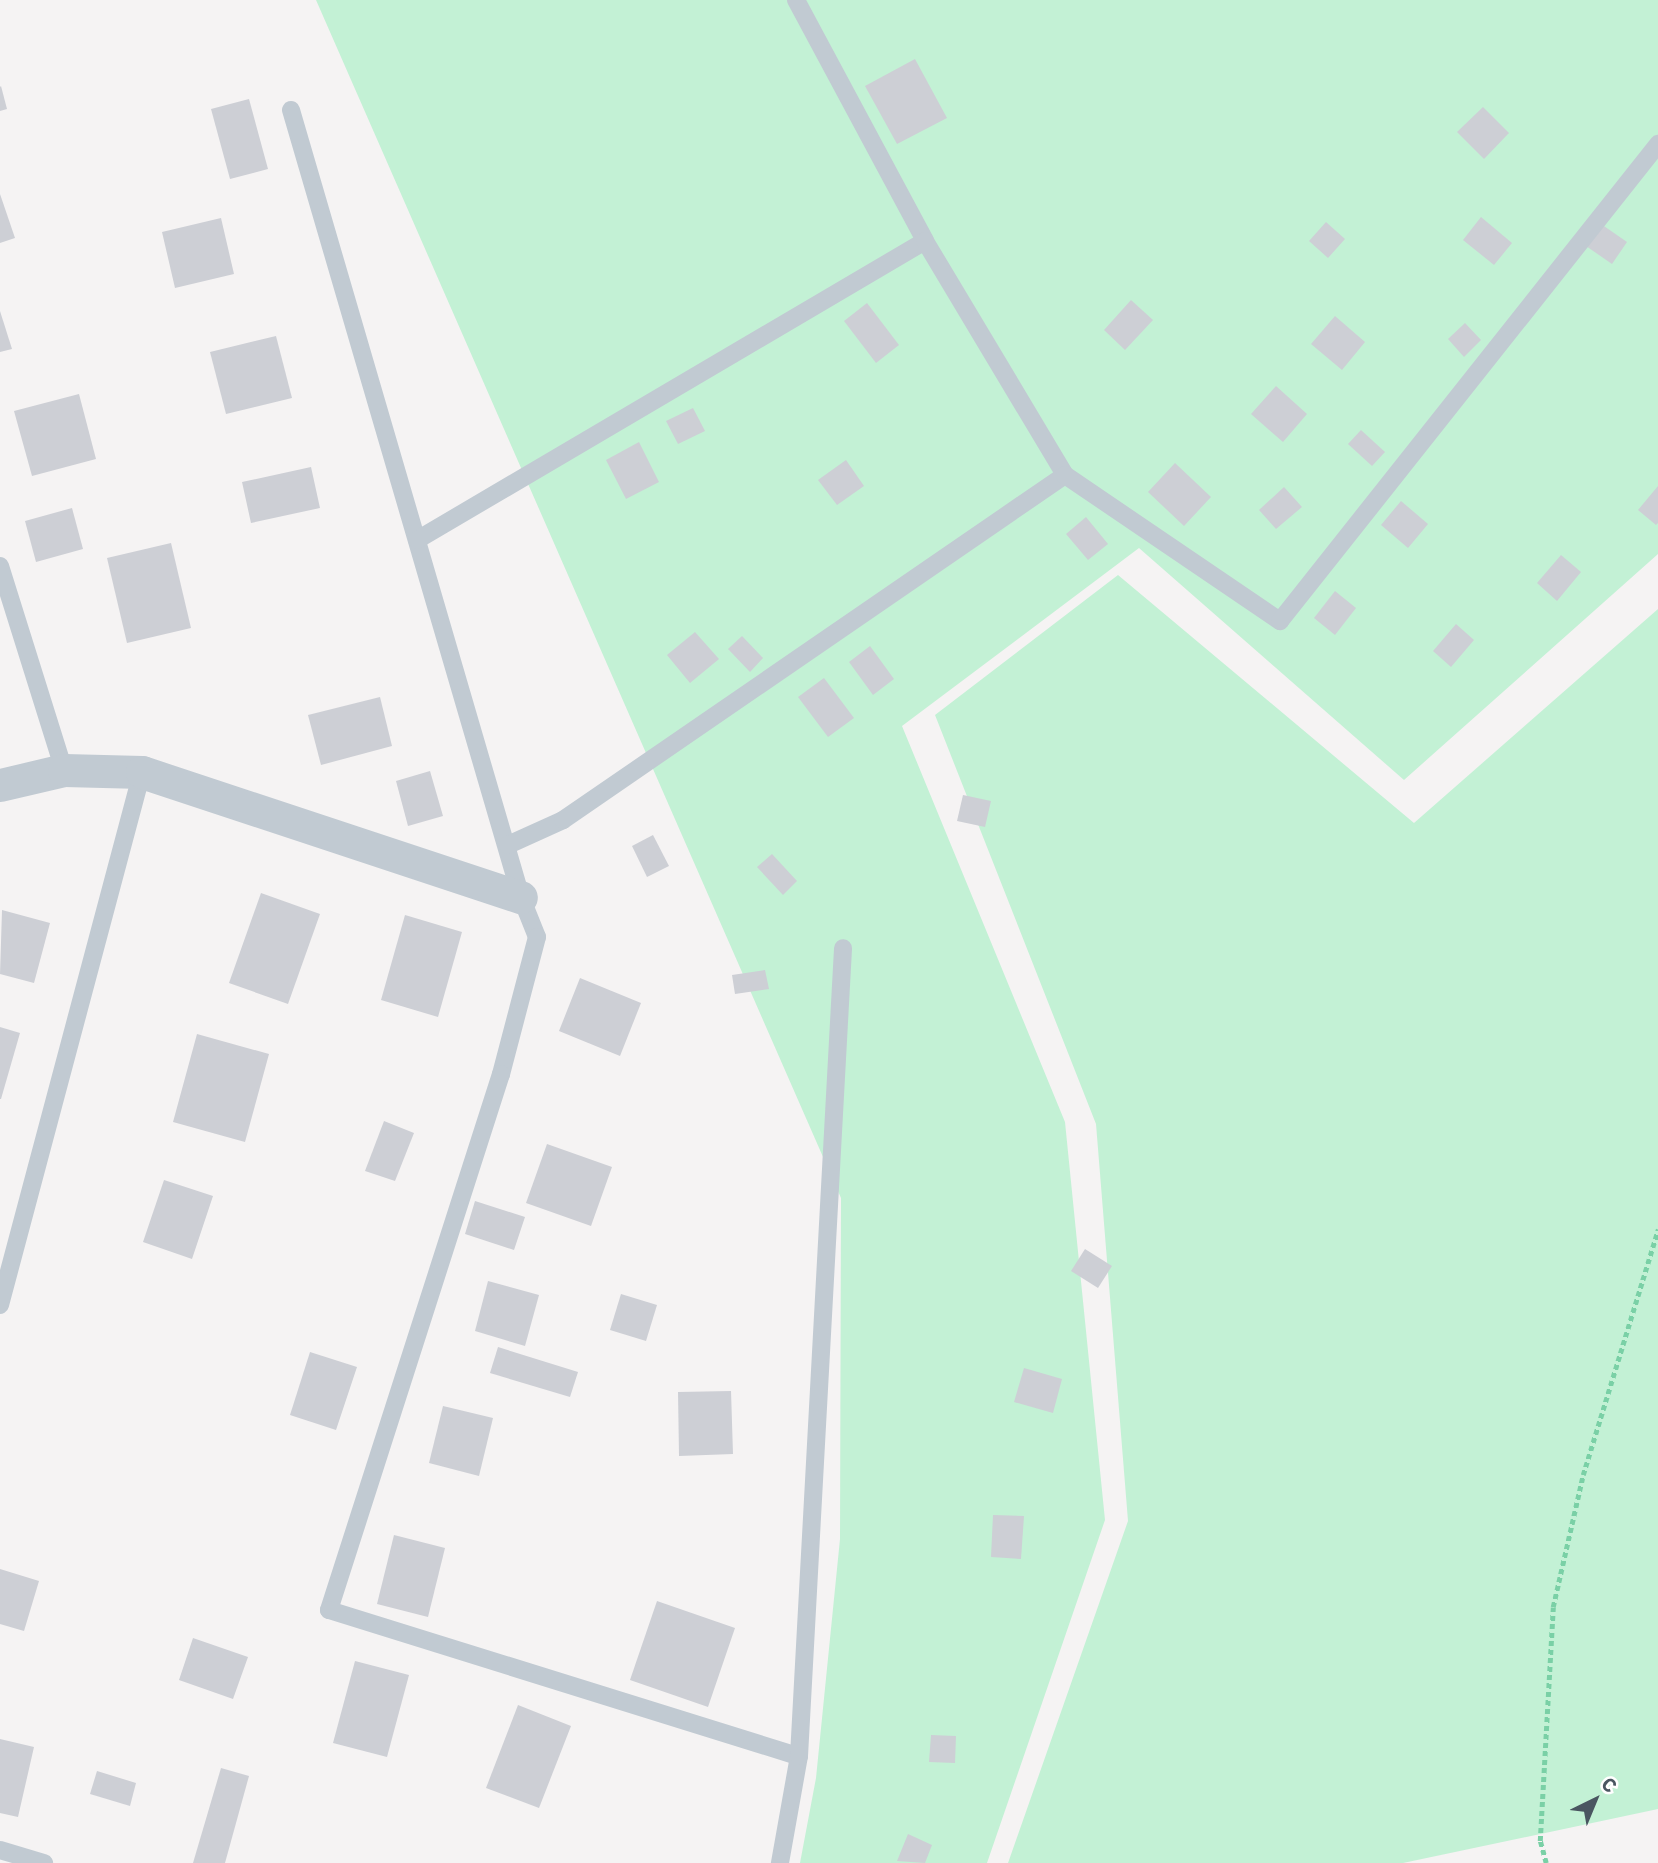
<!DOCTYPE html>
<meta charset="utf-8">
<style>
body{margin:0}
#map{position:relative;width:1658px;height:1863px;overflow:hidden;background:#f5f3f3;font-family:"IBM Plex Sans",sans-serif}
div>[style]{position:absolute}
.green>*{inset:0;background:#c3f1d5}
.building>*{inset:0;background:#cdcfd5}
.path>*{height:4.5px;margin-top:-2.25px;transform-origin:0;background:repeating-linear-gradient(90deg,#7ad0a6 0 5px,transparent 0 8.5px)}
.service>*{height:18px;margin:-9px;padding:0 9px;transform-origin:9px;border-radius:9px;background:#c1cad2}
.minor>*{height:33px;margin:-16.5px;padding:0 16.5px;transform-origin:16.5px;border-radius:16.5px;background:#c1cad2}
span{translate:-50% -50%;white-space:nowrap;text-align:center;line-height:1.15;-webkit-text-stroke:5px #fff;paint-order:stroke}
.north{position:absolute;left:1560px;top:1765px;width:70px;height:70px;-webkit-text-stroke:5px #fff;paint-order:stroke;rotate:43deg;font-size:19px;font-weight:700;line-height:28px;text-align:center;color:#4a5661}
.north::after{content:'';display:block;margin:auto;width:24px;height:32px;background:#4a5661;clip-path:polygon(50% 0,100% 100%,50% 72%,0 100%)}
</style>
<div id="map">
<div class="green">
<div style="clip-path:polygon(316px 0,1658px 0,1658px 554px,1404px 780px,1139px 548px,902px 726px,1065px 1122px,1105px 1520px,987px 1863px,800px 1863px,816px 1778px,840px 1539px,841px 1198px)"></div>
<div style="clip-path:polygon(1118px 575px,1414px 823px,1658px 609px,1658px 1809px,1403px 1863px,1008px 1863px,1128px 1521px,1096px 1124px,935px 715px)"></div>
</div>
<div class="building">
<div style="clip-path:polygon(915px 59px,947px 118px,897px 144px,865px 86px)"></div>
<div style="clip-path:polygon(1px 86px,7px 109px,0 111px,0 87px)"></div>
<div style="clip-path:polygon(249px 99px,268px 169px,230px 179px,211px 109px)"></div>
<div style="clip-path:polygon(1483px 107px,1509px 133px,1484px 159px,1457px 132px)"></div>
<div style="clip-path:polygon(0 194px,15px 238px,0 243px)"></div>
<div style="clip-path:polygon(1481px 217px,1512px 243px,1494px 265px,1463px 240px)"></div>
<div style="clip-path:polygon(221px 218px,234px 274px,175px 288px,162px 232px)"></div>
<div style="clip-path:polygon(1326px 222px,1345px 239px,1328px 258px,1309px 241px)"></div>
<div style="clip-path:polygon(1601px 224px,1627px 242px,1612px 264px,1586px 246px)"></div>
<div style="clip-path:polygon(1131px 300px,1153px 320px,1125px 350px,1104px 330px)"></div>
<div style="clip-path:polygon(867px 303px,899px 345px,876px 363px,844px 321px)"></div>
<div style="clip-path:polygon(0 311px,12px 349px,0 352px)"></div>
<div style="clip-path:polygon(1335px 316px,1365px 342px,1342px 370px,1311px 344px)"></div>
<div style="clip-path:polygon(1465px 323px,1481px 340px,1464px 357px,1448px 339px)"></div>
<div style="clip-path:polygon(276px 336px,292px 398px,226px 414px,210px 352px)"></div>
<div style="clip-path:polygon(1276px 386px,1307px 414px,1283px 442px,1251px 414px)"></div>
<div style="clip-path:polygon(79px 394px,96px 459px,32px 476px,14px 411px)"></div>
<div style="clip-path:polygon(693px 408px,705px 431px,678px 444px,666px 421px)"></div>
<div style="clip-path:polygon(1361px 430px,1385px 452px,1372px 466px,1348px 444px)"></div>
<div style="clip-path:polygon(639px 442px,659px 482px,626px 499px,606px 460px)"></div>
<div style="clip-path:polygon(846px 460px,864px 486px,837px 505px,818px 480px)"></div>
<div style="clip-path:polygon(1175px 463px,1211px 497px,1184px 526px,1148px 492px)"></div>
<div style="clip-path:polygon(311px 467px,320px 508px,251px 523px,242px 482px)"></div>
<div style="clip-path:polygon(1658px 486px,1658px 523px,1656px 525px,1638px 510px)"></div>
<div style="clip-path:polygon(1284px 487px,1302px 507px,1276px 529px,1259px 510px)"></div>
<div style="clip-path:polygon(1401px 501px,1428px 524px,1408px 548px,1381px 525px)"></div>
<div style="clip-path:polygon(72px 508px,83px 549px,36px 562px,25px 521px)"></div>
<div style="clip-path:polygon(1086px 517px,1108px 544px,1088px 560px,1066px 534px)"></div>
<div style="clip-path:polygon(171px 543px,191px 628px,127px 643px,107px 558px)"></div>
<div style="clip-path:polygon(1561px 555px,1581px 572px,1557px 601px,1537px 583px)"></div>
<div style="clip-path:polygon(1335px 591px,1356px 608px,1335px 635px,1314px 618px)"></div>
<div style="clip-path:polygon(1456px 624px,1474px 640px,1451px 667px,1433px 651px)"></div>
<div style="clip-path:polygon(695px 632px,719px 659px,690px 683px,667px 655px)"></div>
<div style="clip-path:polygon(742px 636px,763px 658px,750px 672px,728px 649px)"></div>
<div style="clip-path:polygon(870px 646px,894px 679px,873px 695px,849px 662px)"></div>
<div style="clip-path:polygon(824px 678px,854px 718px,828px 737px,798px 697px)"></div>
<div style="clip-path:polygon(380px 697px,392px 746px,321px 765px,308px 715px)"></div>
<div style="clip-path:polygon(430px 771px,443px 816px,408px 826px,396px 781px)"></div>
<div style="clip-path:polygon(963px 795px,991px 801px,985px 827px,957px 821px)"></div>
<div style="clip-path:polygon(653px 835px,669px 866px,647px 877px,632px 846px)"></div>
<div style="clip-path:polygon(772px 854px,797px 881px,783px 895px,757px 867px)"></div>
<div style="clip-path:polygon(261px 893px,320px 914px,288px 1004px,229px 983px)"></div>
<div style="clip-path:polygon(2px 910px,50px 923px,34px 983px,0 974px)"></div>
<div style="clip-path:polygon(405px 915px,462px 932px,438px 1017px,381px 1000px)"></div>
<div style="clip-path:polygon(765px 970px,769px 989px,735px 994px,732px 975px)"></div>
<div style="clip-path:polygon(580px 978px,641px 1003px,620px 1056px,559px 1031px)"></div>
<div style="clip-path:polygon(0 1027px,20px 1033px,1px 1099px,0 1099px)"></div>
<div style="clip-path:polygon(197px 1034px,269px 1054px,245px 1142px,173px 1122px)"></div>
<div style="clip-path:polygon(384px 1121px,414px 1133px,395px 1181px,365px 1171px)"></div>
<div style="clip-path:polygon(547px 1144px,612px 1167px,591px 1226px,526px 1203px)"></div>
<div style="clip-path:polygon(164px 1180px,213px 1196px,192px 1259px,143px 1242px)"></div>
<div style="clip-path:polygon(475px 1201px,525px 1217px,514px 1250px,465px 1234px)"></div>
<div style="clip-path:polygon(1085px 1249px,1112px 1266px,1098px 1288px,1071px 1271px)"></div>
<div style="clip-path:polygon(488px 1281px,539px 1295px,525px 1346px,475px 1331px)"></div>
<div style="clip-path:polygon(621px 1294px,657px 1305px,646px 1341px,610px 1330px)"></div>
<div style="clip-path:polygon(498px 1347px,578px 1372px,570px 1397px,490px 1373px)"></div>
<div style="clip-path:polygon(310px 1352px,357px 1367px,336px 1430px,290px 1415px)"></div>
<div style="clip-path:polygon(1024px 1368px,1062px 1379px,1053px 1413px,1014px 1402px)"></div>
<div style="clip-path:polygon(731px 1391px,733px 1454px,679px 1456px,678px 1392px)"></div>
<div style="clip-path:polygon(443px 1406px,493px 1418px,479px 1476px,429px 1463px)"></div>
<div style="clip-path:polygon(993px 1515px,1024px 1516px,1021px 1559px,991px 1557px)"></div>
<div style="clip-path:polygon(394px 1535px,445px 1548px,428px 1617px,377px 1604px)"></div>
<div style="clip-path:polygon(0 1569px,39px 1581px,24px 1631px,0 1624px)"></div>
<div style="clip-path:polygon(657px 1601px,735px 1628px,708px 1707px,630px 1680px)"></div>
<div style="clip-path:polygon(193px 1638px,248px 1657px,233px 1699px,179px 1680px)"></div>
<div style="clip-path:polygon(355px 1661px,409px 1675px,387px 1757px,333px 1743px)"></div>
<div style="clip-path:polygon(518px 1705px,571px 1726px,539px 1808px,486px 1788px)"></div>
<div style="clip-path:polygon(931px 1735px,956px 1736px,955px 1763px,929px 1762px)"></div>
<div style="clip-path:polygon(0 1739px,34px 1747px,18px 1817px,0 1813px)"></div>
<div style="clip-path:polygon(221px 1768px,249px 1776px,225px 1863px,193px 1863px)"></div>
<div style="clip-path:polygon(97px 1771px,136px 1783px,130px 1806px,90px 1794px)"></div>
<div style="clip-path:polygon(908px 1834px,932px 1845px,925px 1863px,897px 1861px)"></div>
</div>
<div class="path">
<div style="left:1546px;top:1863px;width:23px;rotate:-105deg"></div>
<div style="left:1540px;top:1841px;width:234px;rotate:-86.8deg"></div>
<div style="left:1553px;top:1607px;width:135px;rotate:-77.2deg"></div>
<div style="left:1583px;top:1475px;width:257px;rotate:-73deg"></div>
</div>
<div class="service">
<div style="left:796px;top:0;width:273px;rotate:61.8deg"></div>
<div style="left:291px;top:110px;width:820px;rotate:73.71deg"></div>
<div style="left:521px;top:897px;width:43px;rotate:68.2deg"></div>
<div style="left:537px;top:937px;width:142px;rotate:104.7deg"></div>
<div style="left:501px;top:1074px;width:563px;rotate:107.79deg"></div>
<div style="left:329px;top:1610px;width:492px;rotate:17.3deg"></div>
<div style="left:799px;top:1756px;width:109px;rotate:100.1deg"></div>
<div style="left:417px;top:540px;width:589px;rotate:-30.48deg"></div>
<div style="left:925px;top:241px;width:273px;rotate:59.1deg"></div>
<div style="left:0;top:566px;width:214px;rotate:72.6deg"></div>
<div style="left:508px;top:845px;width:60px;rotate:-24.4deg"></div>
<div style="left:563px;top:820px;width:609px;rotate:-34.5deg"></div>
<div style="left:1065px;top:475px;width:260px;rotate:34.2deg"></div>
<div style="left:1280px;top:621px;width:609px;rotate:-51.6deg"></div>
<div style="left:0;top:1305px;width:552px;rotate:-75.08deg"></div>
<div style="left:799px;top:1756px;width:809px;rotate:-86.88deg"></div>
<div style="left:0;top:1850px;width:46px;rotate:16.5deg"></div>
</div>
<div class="minor">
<div style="left:0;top:785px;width:66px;rotate:-13.2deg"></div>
<div style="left:64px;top:770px;width:78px;rotate:1.5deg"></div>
<div style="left:142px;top:772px;width:399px;rotate:18.3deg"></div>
</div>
<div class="north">С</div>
</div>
